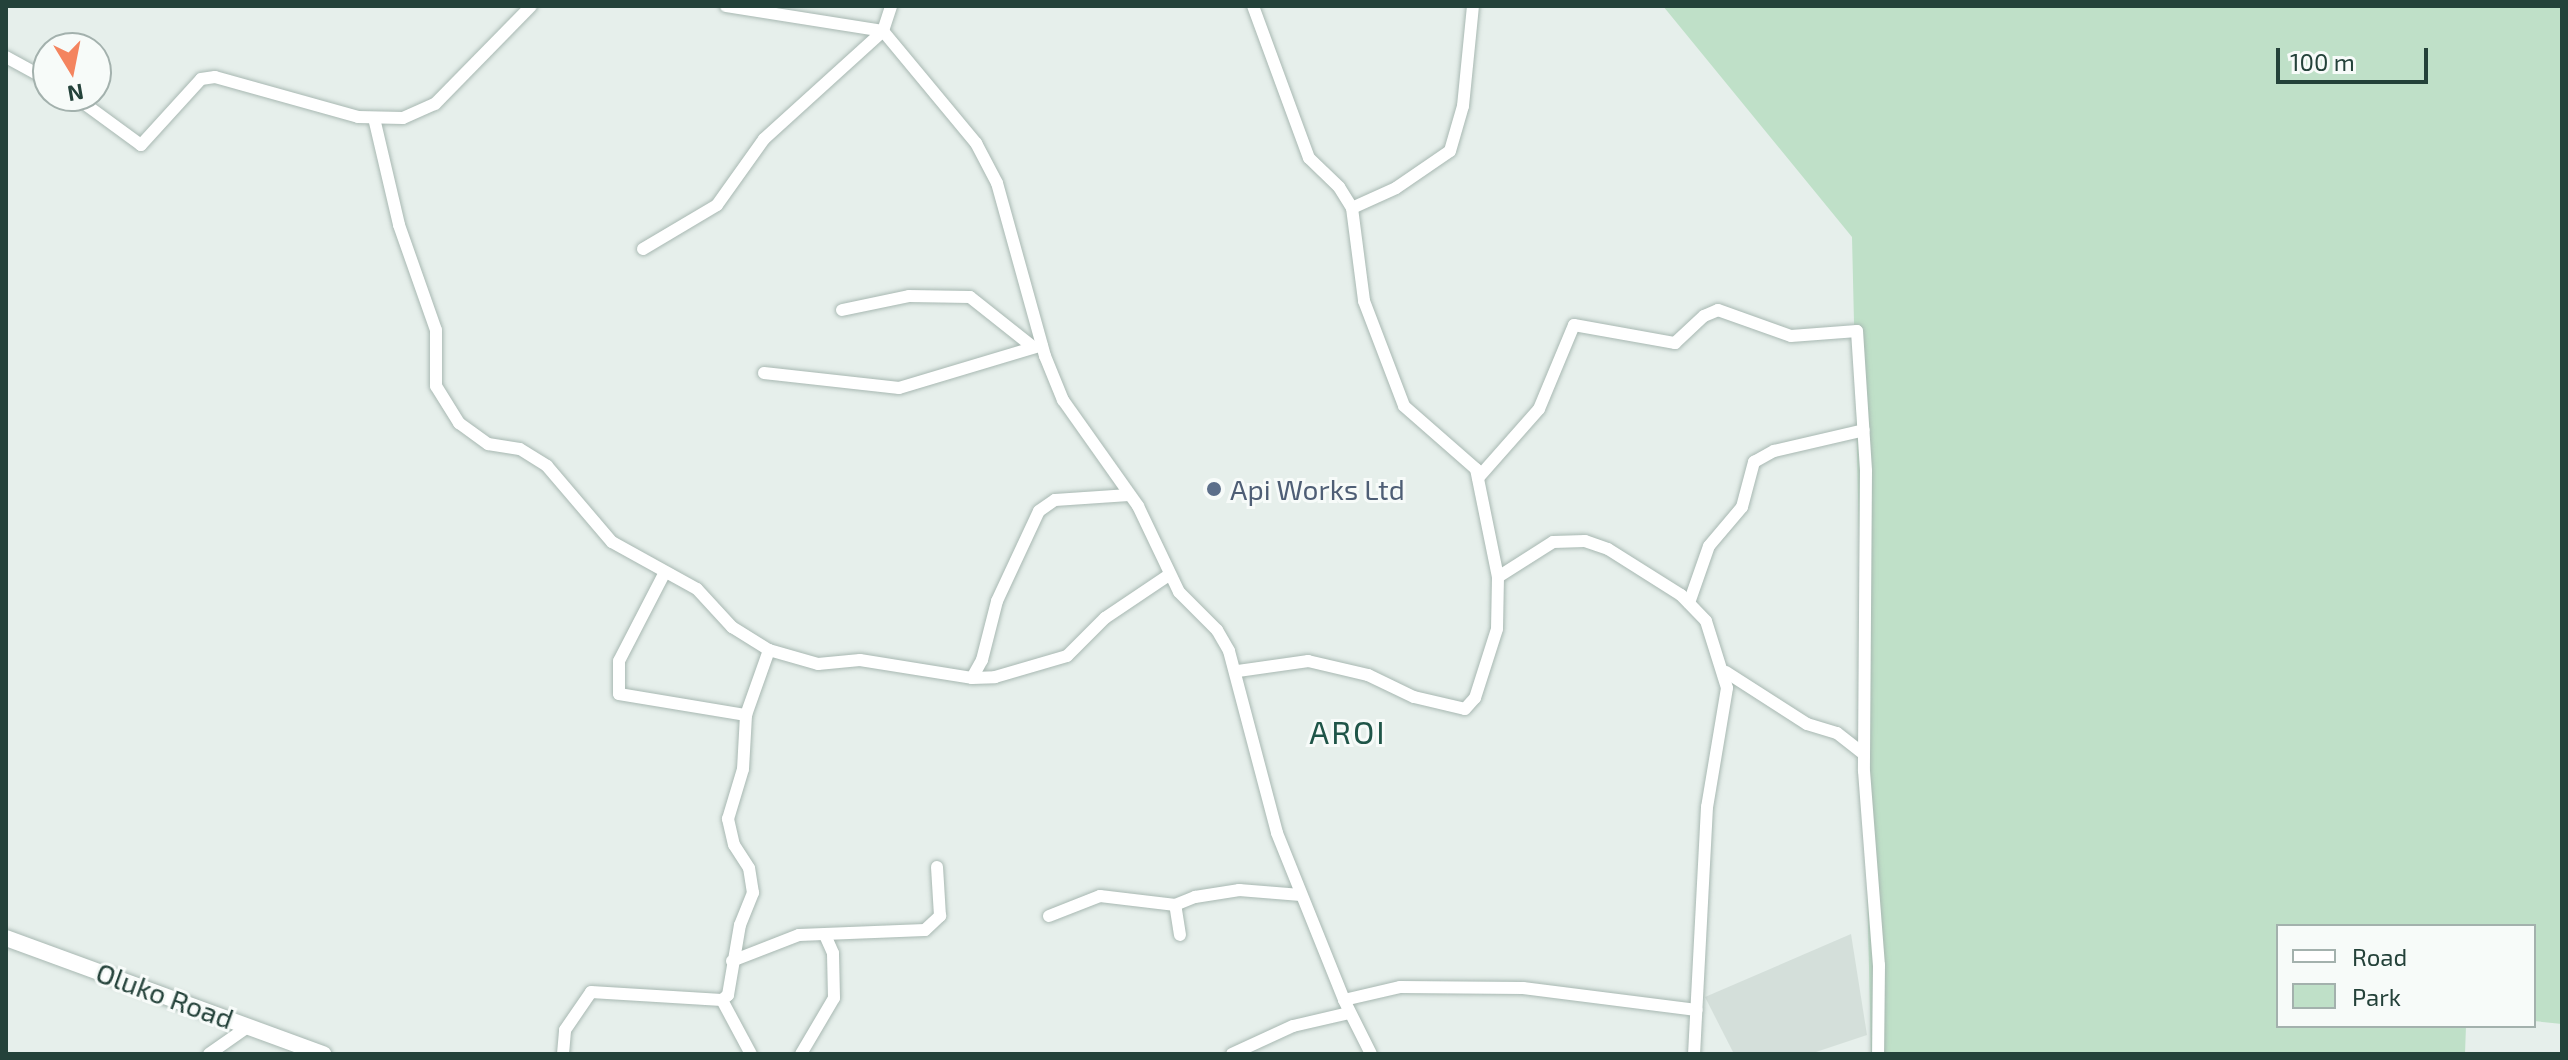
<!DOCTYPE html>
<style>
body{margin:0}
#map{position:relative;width:2568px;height:1060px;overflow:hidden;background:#e6efeb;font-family:"Exo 2",sans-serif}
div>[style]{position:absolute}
.built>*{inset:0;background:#d4dfda}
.green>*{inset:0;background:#bfe0c8}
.roads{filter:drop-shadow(0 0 2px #a8b8b2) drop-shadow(0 0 2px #a8b8b2)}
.street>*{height:12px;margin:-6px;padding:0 6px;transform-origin:6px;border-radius:6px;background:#fff}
.secondary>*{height:16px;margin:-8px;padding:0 8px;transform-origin:8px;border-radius:8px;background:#fff}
.dots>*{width:22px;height:22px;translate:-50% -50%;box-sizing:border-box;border:4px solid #f7fbf9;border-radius:50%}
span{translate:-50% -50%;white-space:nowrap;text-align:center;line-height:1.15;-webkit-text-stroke:6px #f7fbf9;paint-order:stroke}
.service-label{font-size:28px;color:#4e5e75}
.left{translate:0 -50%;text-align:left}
.street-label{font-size:28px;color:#24423a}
.quarter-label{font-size:32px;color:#1f5548;letter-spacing:2px}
.frame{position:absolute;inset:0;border:8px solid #24423a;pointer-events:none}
.legend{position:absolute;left:2276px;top:924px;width:260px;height:104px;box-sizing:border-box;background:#f7fbf9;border:2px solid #a3b1ad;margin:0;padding:10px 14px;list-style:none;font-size:24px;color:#24423a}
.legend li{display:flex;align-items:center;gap:16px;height:40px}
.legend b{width:40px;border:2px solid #a3b1ad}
.north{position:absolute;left:32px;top:32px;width:80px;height:80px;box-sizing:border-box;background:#f7fbf9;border:2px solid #a3b1ad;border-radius:50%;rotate:170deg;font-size:22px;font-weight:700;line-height:32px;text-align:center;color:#24423a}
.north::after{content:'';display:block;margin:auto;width:28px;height:36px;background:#f4845f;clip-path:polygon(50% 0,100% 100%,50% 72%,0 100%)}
.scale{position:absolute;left:2276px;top:48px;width:152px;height:36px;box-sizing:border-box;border:4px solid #24423a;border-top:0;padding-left:10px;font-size:24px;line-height:28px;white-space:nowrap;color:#24423a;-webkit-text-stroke:6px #f7fbf9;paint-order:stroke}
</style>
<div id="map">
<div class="built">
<div style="clip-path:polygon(1851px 934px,1867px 1035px,1810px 1054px,1734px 1054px,1705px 997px)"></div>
</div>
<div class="green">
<div style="clip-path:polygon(1663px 6px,2562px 6px,2562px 1024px,2534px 1021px,2534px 926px,2278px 926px,2278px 1026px,2466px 1026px,2465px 1054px,1871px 1054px,1852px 237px)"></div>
</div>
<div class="roads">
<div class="street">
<div style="left:726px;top:6px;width:159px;rotate:9deg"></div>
<div style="left:883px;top:31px;width:146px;rotate:50.3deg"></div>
<div style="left:976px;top:143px;width:45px;rotate:62.3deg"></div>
<div style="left:997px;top:183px;width:180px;rotate:74.5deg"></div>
<div style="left:1045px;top:356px;width:48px;rotate:67.8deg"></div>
<div style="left:1063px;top:400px;width:130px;rotate:54.7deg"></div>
<div style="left:1138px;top:506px;width:95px;rotate:64.5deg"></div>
<div style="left:1179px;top:592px;width:54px;rotate:45deg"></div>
<div style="left:1217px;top:630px;width:24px;rotate:60deg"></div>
<div style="left:1229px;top:651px;width:188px;rotate:75.2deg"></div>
<div style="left:1277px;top:833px;width:180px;rotate:68.1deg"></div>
<div style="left:1344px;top:1000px;width:60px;rotate:63.4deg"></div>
<div style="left:1253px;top:6px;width:162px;rotate:69.8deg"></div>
<div style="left:1309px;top:158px;width:42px;rotate:44deg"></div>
<div style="left:1339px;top:187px;width:25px;rotate:58deg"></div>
<div style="left:1352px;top:208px;width:94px;rotate:82.6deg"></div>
<div style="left:1364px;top:301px;width:112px;rotate:69.1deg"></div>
<div style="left:1404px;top:406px;width:96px;rotate:41.2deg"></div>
<div style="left:1476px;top:469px;width:110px;rotate:78.5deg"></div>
<div style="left:6px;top:57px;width:48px;rotate:28.7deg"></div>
<div style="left:74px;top:96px;width:83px;rotate:36.2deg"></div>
<div style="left:141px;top:145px;width:89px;rotate:-47.7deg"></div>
<div style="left:201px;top:79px;width:14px;rotate:-8deg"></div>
<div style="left:215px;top:77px;width:148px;rotate:15.6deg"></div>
<div style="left:358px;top:117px;width:45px;rotate:1.3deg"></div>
<div style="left:403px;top:118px;width:35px;rotate:-24deg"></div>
<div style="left:435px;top:104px;width:137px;rotate:-45.6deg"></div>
<div style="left:374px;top:118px;width:110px;rotate:76.8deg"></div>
<div style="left:399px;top:225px;width:111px;rotate:70.6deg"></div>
<div style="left:436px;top:330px;width:56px;rotate:90deg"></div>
<div style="left:436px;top:386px;width:44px;rotate:58.1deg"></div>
<div style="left:459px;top:423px;width:36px;rotate:36deg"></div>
<div style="left:488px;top:444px;width:32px;rotate:9deg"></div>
<div style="left:520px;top:449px;width:32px;rotate:32deg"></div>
<div style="left:547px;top:466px;width:100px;rotate:49.5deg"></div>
<div style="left:612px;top:542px;width:97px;rotate:28.9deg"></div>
<div style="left:697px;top:589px;width:52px;rotate:47.4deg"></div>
<div style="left:732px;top:627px;width:44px;rotate:31.9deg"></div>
<div style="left:1352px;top:208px;width:48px;rotate:-24.4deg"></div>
<div style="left:1396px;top:188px;width:65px;rotate:-34.4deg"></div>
<div style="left:1450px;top:151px;width:47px;rotate:-73.9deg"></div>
<div style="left:1463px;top:106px;width:100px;rotate:-84.3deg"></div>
<div style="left:643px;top:249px;width:86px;rotate:-30.7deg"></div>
<div style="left:717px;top:205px;width:81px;rotate:-54.5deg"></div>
<div style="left:764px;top:139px;width:161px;rotate:-42.2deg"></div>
<div style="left:883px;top:31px;width:26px;rotate:-72deg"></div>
<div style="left:842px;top:310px;width:68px;rotate:-11.8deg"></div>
<div style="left:909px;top:296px;width:61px;rotate:0.9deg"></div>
<div style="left:970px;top:297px;width:80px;rotate:38.4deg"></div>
<div style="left:764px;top:373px;width:136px;rotate:6.3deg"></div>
<div style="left:899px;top:388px;width:149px;rotate:-16.7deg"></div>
<div style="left:1478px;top:478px;width:92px;rotate:-48.5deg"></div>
<div style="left:1539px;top:409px;width:91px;rotate:-67.4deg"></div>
<div style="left:1574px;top:325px;width:103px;rotate:10.1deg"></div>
<div style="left:1675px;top:343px;width:40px;rotate:-43deg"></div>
<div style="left:1704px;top:316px;width:15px;rotate:-23deg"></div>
<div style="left:1718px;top:310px;width:77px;rotate:19.6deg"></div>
<div style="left:1791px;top:336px;width:66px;rotate:-4.3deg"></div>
<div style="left:1857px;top:331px;width:140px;rotate:86.3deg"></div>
<div style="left:1866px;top:471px;width:300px;rotate:90.4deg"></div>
<div style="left:1864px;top:771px;width:195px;rotate:85.6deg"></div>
<div style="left:1879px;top:965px;width:89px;rotate:90.6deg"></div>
<div style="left:665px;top:572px;width:100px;rotate:117.3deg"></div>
<div style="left:619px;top:661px;width:33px;rotate:90deg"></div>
<div style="left:619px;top:694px;width:129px;rotate:9.4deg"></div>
<div style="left:746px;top:715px;width:69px;rotate:-70.5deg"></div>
<div style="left:769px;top:650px;width:51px;rotate:15.9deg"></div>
<div style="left:818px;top:664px;width:42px;rotate:-5.4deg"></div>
<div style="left:860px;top:660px;width:113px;rotate:9.1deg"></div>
<div style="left:972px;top:678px;width:21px;rotate:-61deg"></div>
<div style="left:982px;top:660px;width:61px;rotate:-75.7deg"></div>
<div style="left:997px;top:601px;width:99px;rotate:-65deg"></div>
<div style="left:1039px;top:511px;width:19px;rotate:-35deg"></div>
<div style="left:1055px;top:500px;width:74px;rotate:-3.9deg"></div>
<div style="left:1689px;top:603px;width:60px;rotate:-70.7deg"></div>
<div style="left:1709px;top:546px;width:51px;rotate:-49.8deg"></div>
<div style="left:1742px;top:507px;width:47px;rotate:-75.1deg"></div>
<div style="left:1754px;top:462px;width:23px;rotate:-29deg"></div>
<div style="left:1774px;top:451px;width:92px;rotate:-13.1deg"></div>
<div style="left:1238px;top:671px;width:71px;rotate:-8.1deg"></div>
<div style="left:1308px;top:661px;width:62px;rotate:13.1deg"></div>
<div style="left:1368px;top:675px;width:51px;rotate:25.6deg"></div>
<div style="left:1414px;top:697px;width:52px;rotate:13.2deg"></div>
<div style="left:1465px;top:709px;width:15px;rotate:-48deg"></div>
<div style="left:1475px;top:698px;width:72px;rotate:-72.3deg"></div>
<div style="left:1497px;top:629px;width:52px;rotate:-88.9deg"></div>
<div style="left:1498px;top:577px;width:65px;rotate:-32.5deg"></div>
<div style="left:1553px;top:542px;width:32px;rotate:-2deg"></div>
<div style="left:1585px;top:541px;width:24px;rotate:19deg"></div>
<div style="left:1608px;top:549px;width:86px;rotate:32.2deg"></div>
<div style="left:1681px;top:595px;width:36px;rotate:46deg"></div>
<div style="left:1706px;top:621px;width:70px;rotate:72.6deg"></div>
<div style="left:1727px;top:688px;width:121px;rotate:99.5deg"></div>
<div style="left:1707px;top:807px;width:247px;rotate:93deg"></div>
<div style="left:1726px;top:672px;width:96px;rotate:32.7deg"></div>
<div style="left:1807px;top:724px;width:31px;rotate:17deg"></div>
<div style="left:1837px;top:733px;width:34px;rotate:38deg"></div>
<div style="left:972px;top:678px;width:23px;rotate:-2deg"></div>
<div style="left:995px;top:677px;width:75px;rotate:-16.3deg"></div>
<div style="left:1067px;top:656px;width:54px;rotate:-45deg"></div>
<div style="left:1105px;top:618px;width:77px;rotate:-33.9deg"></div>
<div style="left:1049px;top:916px;width:55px;rotate:-21.4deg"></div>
<div style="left:1100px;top:896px;width:76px;rotate:6.8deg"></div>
<div style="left:1180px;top:935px;width:30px;rotate:-99deg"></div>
<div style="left:1175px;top:905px;width:22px;rotate:-22deg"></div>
<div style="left:1195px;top:897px;width:45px;rotate:-9deg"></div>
<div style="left:1239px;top:890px;width:62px;rotate:4.6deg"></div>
<div style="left:732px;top:961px;width:72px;rotate:-21.2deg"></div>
<div style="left:799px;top:935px;width:126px;rotate:-2.3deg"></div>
<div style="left:925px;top:930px;width:21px;rotate:-43deg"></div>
<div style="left:940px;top:916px;width:49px;rotate:-93.5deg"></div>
<div style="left:722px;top:1000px;width:61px;rotate:61.8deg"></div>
<div style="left:1344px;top:1000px;width:57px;rotate:-13.1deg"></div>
<div style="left:1400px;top:987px;width:123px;rotate:0.5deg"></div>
<div style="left:1523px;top:988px;width:175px;rotate:7.2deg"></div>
<div style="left:209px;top:1054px;width:49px;rotate:-35deg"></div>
<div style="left:563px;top:1054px;width:24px;rotate:-85deg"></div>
<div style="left:565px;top:1030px;width:46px;rotate:-55.6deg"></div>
<div style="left:591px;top:992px;width:131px;rotate:3.5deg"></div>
<div style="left:722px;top:1000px;width:8px;rotate:-40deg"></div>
<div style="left:728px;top:995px;width:71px;rotate:-80.3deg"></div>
<div style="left:740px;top:925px;width:35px;rotate:-68deg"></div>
<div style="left:753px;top:893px;width:25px;rotate:-99deg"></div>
<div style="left:749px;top:868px;width:27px;rotate:-123deg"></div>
<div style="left:734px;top:845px;width:27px;rotate:-103deg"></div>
<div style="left:728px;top:819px;width:52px;rotate:-73.3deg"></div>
<div style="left:743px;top:769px;width:54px;rotate:-86.8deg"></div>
<div style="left:801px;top:1054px;width:65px;rotate:-59.5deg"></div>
<div style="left:834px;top:998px;width:45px;rotate:-91.3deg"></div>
<div style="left:833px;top:953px;width:20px;rotate:-114deg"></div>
<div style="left:1232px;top:1054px;width:67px;rotate:-24.7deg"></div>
<div style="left:1293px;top:1026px;width:57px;rotate:-13.1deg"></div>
</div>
<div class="secondary">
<div style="left:6px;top:938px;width:338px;rotate:20.1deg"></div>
</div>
</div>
<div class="dots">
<div style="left:1214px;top:489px;background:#5c6f8a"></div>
</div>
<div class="service-label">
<span class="left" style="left:1230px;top:489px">Api Works Ltd</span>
</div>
<div class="street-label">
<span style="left:165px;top:995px;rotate:20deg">Oluko Road</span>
</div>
<div class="quarter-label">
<span style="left:1348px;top:731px">AROI</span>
</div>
<div class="frame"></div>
<ul class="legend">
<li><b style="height:10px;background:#fff"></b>Road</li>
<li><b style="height:22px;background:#bfe0c8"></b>Park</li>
</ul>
<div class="north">N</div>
<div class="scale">100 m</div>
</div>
